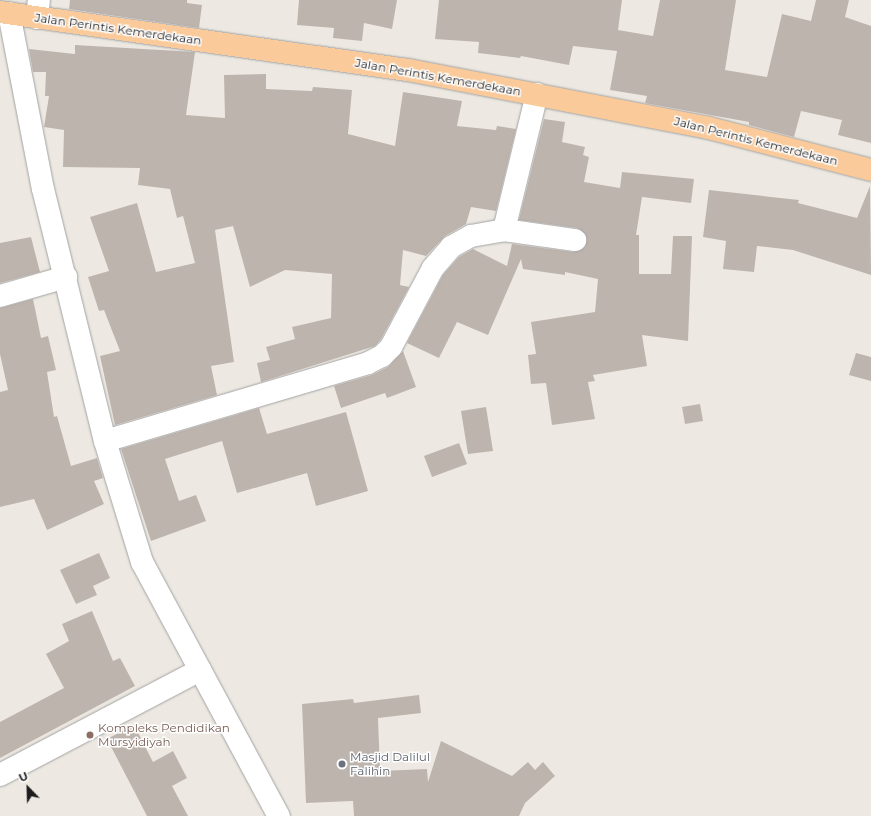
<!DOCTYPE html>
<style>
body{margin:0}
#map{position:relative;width:871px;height:816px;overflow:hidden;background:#ede9e2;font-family:Montserrat,sans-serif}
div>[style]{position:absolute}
.building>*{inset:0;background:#beb4ae}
.roads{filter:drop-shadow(0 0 1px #a3a3a3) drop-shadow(0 0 1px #a3a3a3)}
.minor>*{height:22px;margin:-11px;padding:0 11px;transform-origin:11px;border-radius:11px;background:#fff}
.major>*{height:22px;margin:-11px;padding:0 11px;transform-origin:11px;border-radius:11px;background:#faca9a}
.dots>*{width:11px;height:11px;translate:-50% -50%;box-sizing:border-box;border:2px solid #fff;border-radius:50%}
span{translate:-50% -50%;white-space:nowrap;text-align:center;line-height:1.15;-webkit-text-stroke:3px #fff;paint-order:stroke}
.street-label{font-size:12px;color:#1c1c1c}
.education-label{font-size:12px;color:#785e54}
.left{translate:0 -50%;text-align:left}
.worship-label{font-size:12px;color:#5b616d}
.north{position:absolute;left:8px;top:768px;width:40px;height:40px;-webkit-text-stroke:3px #fff;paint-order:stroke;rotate:337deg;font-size:11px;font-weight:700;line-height:16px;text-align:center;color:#1c1c1c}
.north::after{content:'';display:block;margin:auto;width:14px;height:18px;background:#1c1c1c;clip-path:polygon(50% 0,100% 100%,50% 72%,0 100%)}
</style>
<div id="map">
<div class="building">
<div style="clip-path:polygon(70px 0,187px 0,187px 3px,202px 5px,199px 28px,69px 9px)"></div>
<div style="clip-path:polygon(299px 0,397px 0,392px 29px,364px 23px,362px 41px,333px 38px,334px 28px,297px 25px)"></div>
<div style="clip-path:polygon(439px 0,622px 0,618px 30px,653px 36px,660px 0,736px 0,725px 70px,767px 77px,782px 14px,811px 21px,816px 0,849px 0,845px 17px,871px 26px,871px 143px,838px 135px,842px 120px,801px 111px,794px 137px,749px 125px,749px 122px,645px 103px,647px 96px,610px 90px,617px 51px,573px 46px,569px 65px,521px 56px,520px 58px,478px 53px,479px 42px,435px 39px)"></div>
<div style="clip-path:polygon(75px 45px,195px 52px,186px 115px,225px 118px,224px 75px,266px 74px,266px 89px,312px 91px,313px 87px,352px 90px,348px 134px,395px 146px,403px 92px,462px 101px,457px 126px,496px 130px,497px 126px,516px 129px,496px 211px,471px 207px,466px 224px,445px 236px,426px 256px,403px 250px,400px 285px,409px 287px,381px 339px,375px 346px,261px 382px,257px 363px,270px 360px,266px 347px,295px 339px,292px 327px,331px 318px,332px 274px,285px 270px,250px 287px,233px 226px,215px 230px,234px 362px,211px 366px,217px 395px,115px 425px,100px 356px,120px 351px,104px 310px,99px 311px,88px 277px,109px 271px,90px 217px,137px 203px,156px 272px,195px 263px,183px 216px,177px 218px,170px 189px,138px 185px,140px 168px,63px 167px,64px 130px,44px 127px,49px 96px,45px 96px,46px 72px,33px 72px,29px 49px,75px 54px)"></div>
<div style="clip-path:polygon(544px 119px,565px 122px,562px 142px,585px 147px,583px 155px,589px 157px,584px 182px,620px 188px,622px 172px,694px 179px,691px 203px,642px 197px,636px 235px,639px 235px,639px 274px,671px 274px,673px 236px,692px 236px,688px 341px,642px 335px,647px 366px,593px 375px,595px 381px,588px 382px,595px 419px,552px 425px,546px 383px,531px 384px,528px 355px,536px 354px,531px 322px,595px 312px,598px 279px,565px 272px,565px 275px,523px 269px,521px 259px,488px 335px,457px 322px,439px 358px,407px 343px,443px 275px,459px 257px,473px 249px,507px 266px,512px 244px,573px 252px,585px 247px,586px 235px,577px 228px,519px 220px)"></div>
<div style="clip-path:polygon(870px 186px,871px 275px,793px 250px,757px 246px,754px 272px,723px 269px,726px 241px,703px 237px,709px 190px,799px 200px,798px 203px,857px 218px)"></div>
<div style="clip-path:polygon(31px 237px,40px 272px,0 283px,0 243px)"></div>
<div style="clip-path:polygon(33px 299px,41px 338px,48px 336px,56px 370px,47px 372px,54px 417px,57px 416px,71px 466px,97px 458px,103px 478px,94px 481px,104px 504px,47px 530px,34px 499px,0 507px,0 392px,8px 390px,0 354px,0 308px)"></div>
<div style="clip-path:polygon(403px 351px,416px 387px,387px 398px,385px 393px,341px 408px,334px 386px,372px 375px,388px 367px)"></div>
<div style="clip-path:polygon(856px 353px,871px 357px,871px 381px,849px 375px)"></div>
<div style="clip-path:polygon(700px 404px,703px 421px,685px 424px,682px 407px)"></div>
<div style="clip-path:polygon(486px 407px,493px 451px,468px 454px,461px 411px)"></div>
<div style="clip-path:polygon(259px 408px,267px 434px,346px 412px,368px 491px,316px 506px,307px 473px,237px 493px,222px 441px,165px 459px,179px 501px,196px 495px,206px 521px,151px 541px,121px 449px)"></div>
<div style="clip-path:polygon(459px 443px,467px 464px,432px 477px,424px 456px)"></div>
<div style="clip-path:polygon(99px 553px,110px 578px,93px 586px,97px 595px,76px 604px,60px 570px)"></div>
<div style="clip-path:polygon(92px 611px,113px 661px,120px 658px,135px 686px,0 758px,0 722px,64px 688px,46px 654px,69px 641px,62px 624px)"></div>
<div style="clip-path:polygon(419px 695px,421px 713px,378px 718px,380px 771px,427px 769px,428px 782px,441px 741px,512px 776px,528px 762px,535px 770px,543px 762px,555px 776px,525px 803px,519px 816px,354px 816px,353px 801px,306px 803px,302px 704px,353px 699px,354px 703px)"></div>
<div style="clip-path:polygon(134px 725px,153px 762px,173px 751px,187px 778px,172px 786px,188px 816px,147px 816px,107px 739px)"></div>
</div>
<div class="roads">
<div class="minor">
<div style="left:9px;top:13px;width:179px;rotate:79.1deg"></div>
<div style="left:43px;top:189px;width:260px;rotate:76.2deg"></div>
<div style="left:105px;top:441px;width:127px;rotate:73deg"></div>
<div style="left:142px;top:562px;width:289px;rotate:61.7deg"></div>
<div style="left:37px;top:18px;width:18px;rotate:-84deg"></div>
<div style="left:504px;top:230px;width:140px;rotate:-76.4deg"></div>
<div style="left:0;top:296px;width:69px;rotate:-16.1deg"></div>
<div style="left:105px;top:441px;width:274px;rotate:-16.5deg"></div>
<div style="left:368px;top:363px;width:16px;rotate:-27deg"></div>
<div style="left:382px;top:356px;width:13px;rotate:-45deg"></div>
<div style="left:391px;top:347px;width:89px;rotate:-62deg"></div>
<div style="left:433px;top:268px;width:28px;rotate:-49deg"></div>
<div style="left:451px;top:247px;width:23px;rotate:-29deg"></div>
<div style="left:471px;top:236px;width:34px;rotate:-10deg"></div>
<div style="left:504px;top:230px;width:72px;rotate:8deg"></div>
<div style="left:0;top:775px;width:226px;rotate:-27.7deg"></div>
</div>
<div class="major">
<div style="left:0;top:12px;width:412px;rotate:8.1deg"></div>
<div style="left:408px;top:70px;width:307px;rotate:10.9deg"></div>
<div style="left:709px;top:128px;width:167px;rotate:14.5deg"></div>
</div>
</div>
<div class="dots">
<div style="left:90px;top:735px;background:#8d6e63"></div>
<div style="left:342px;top:764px;background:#6b7280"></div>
</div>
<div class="street-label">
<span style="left:118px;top:29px;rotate:8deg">Jalan Perintis Kemerdekaan</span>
<span style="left:438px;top:77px;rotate:10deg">Jalan Perintis Kemerdekaan</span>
<span style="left:756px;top:141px;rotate:14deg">Jalan Perintis Kemerdekaan</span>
</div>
<div class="education-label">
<span class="left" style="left:98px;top:735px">Kompleks Pendidikan<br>Mursyidiyah</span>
</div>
<div class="worship-label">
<span class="left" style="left:350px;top:764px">Masjid Dalilul<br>Falihin</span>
</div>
<div class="north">U</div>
</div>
